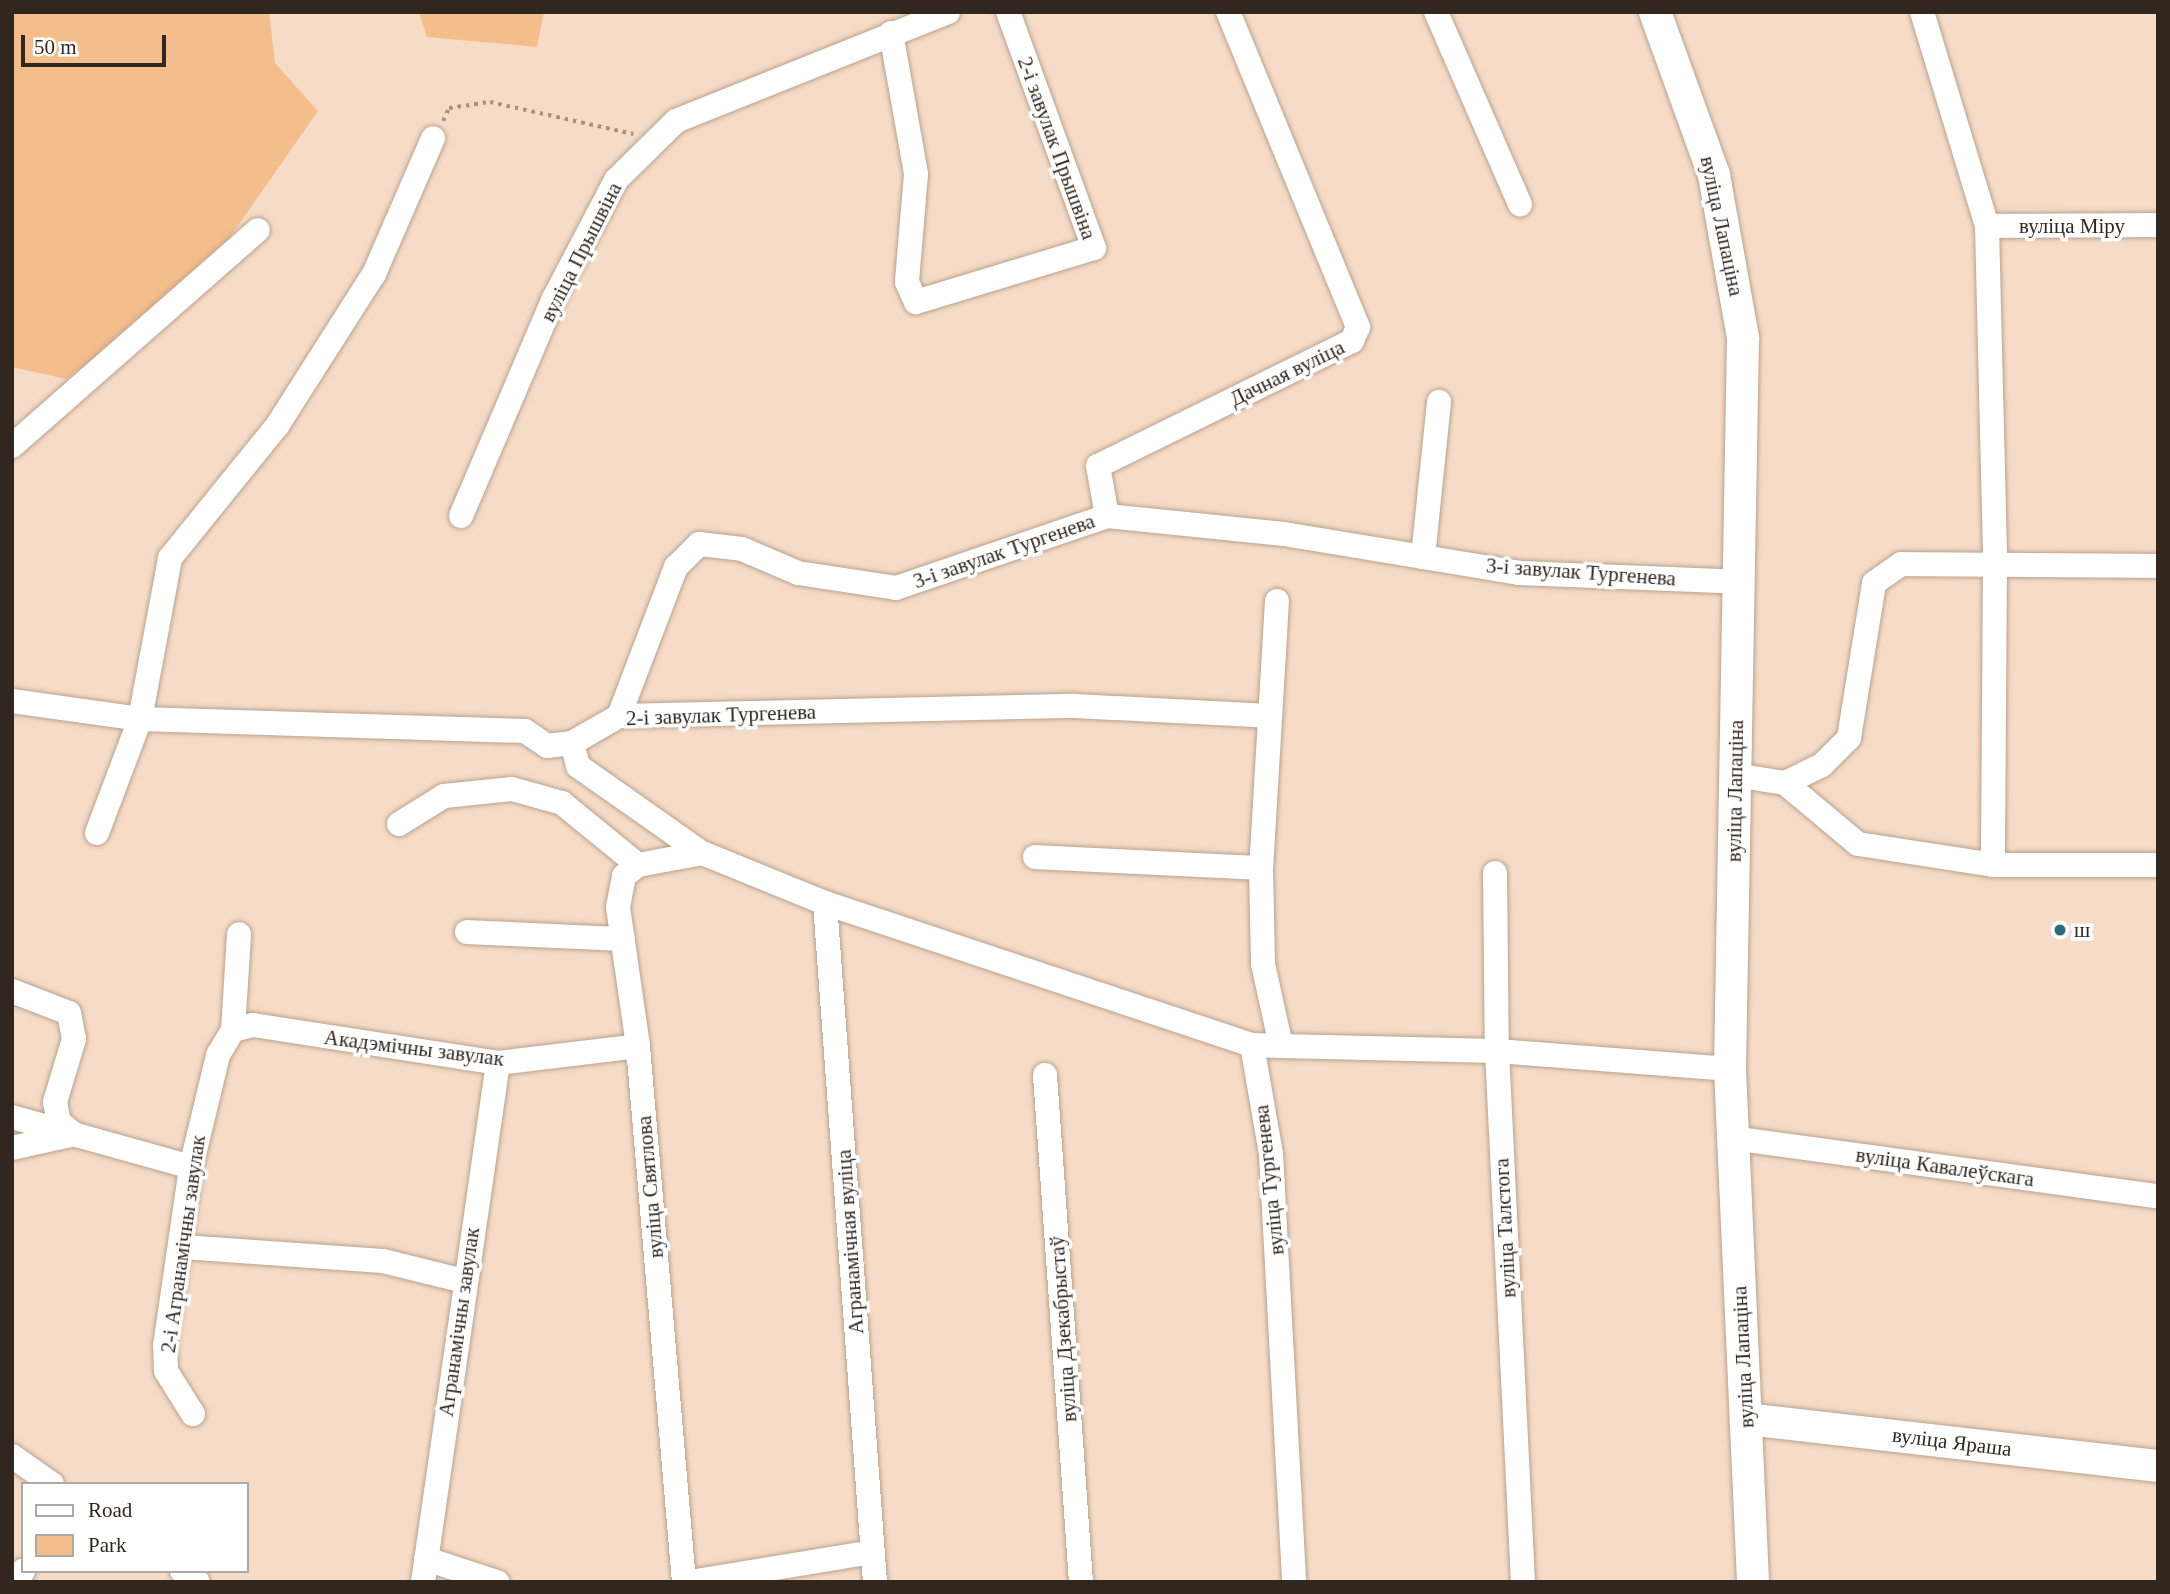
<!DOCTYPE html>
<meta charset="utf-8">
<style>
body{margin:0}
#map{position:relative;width:2170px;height:1594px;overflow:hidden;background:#f6dcc7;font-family:"Times New Roman",serif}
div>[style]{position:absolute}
.green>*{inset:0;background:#f4bd8c}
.path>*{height:3.5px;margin-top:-1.75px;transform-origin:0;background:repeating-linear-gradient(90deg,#a69282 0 3.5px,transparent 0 8.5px)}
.roads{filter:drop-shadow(0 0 2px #baa28e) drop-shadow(0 0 2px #baa28e)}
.minor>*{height:24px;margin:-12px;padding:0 12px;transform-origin:12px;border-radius:12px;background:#fff}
.major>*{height:32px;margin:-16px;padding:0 16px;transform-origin:16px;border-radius:16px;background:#fff}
.dots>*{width:19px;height:19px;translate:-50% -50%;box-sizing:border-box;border:4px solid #fff;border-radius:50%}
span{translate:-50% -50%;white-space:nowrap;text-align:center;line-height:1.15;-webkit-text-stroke:7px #fff;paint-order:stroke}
.street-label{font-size:21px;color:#31271f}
.poi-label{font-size:21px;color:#31271f}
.left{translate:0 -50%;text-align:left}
.frame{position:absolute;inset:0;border:14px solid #31271f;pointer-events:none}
.legend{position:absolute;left:21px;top:1482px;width:228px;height:91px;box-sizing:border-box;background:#fff;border:2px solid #ada9a5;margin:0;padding:9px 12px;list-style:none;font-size:21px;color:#31271f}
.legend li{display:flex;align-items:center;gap:14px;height:35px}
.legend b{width:35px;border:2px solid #ada9a5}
.scale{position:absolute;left:21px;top:35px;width:145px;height:32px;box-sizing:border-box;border:4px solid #31271f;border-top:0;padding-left:9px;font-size:21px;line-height:24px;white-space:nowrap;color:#31271f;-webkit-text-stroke:5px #fff;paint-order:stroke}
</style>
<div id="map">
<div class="green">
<div style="clip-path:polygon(12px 12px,269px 12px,275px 63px,318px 111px,198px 283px,66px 379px,12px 367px)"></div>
<div style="clip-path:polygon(419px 12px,544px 12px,537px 47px,427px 37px)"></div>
</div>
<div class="path">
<div style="left:443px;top:121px;width:14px;rotate:-65deg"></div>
<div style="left:449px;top:108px;width:41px;rotate:-8.3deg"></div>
<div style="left:490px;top:102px;width:147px;rotate:12.6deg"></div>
</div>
<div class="roads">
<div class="minor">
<div style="left:1436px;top:12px;width:210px;rotate:66.4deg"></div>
<div style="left:1922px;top:12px;width:224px;rotate:73.1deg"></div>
<div style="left:1987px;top:226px;width:337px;rotate:88.6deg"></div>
<div style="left:1995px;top:563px;width:302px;rotate:90.4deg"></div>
<div style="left:891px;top:33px;width:143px;rotate:79.9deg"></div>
<div style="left:916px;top:174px;width:108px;rotate:94.8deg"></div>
<div style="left:907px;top:282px;width:22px;rotate:66deg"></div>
<div style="left:916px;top:302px;width:186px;rotate:-16.9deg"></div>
<div style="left:1094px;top:248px;width:251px;rotate:-110deg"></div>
<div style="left:1987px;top:226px;width:171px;rotate:-0.3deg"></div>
<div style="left:12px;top:446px;width:327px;rotate:-41.3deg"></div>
<div style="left:461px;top:516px;width:235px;rotate:-66.9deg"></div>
<div style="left:553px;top:300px;width:136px;rotate:-62.3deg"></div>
<div style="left:616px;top:180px;width:84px;rotate:-44.5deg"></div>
<div style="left:676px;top:121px;width:293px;rotate:-21.8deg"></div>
<div style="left:1107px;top:516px;width:51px;rotate:-100.2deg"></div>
<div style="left:1098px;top:466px;width:283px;rotate:-26.2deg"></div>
<div style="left:1352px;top:341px;width:15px;rotate:-67deg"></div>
<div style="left:1358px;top:327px;width:341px;rotate:-112.4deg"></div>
<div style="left:1423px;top:557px;width:156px;rotate:-84.1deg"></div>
<div style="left:1277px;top:601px;width:267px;rotate:93.4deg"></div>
<div style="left:1261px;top:868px;width:96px;rotate:88.8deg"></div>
<div style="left:1263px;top:964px;width:84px;rotate:77.6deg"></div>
<div style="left:1281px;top:1046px;width:29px;rotate:-178deg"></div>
<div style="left:1252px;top:1045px;width:111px;rotate:80.1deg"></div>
<div style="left:1271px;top:1154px;width:429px;rotate:86.9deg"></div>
<div style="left:12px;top:701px;width:129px;rotate:8deg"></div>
<div style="left:140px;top:719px;width:385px;rotate:1.8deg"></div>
<div style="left:525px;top:731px;width:27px;rotate:34deg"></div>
<div style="left:547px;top:746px;width:25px;rotate:-7deg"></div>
<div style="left:572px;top:743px;width:54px;rotate:-29.9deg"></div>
<div style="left:619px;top:716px;width:456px;rotate:-1.3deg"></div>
<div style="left:1075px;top:706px;width:195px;rotate:2.9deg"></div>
<div style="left:619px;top:716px;width:160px;rotate:-69.1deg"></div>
<div style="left:676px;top:567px;width:33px;rotate:-45deg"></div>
<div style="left:699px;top:544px;width:43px;rotate:6.6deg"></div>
<div style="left:742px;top:549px;width:61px;rotate:23.2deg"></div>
<div style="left:798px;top:573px;width:99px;rotate:8.7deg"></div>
<div style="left:896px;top:588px;width:223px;rotate:-18.8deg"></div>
<div style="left:1107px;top:516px;width:178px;rotate:5.8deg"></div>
<div style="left:1284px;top:534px;width:238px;rotate:9.4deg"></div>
<div style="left:1519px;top:573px;width:221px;rotate:2.3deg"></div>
<div style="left:572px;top:743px;width:24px;rotate:75deg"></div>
<div style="left:578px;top:766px;width:151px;rotate:35.1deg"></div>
<div style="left:702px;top:853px;width:133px;rotate:22.1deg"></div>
<div style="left:825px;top:903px;width:450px;rotate:18.4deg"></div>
<div style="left:1735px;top:775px;width:51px;rotate:9.1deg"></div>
<div style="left:1785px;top:783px;width:95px;rotate:39.9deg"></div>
<div style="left:1858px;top:844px;width:137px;rotate:8.8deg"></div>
<div style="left:1993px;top:865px;width:165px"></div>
<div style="left:1785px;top:783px;width:41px;rotate:-25.9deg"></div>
<div style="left:1822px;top:765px;width:38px;rotate:-45deg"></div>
<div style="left:1849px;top:738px;width:157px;rotate:-80.8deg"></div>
<div style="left:1874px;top:583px;width:33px;rotate:-35deg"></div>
<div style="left:1901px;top:564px;width:257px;rotate:0.4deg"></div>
<div style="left:399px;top:824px;width:53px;rotate:-31.9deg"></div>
<div style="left:444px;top:796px;width:68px;rotate:-5.9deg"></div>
<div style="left:512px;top:789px;width:52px;rotate:15.6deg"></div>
<div style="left:562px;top:803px;width:98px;rotate:39.2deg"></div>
<div style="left:97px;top:833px;width:122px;rotate:-69.3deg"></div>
<div style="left:140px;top:719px;width:164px;rotate:-79.4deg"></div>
<div style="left:170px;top:558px;width:170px;rotate:-51deg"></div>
<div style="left:277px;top:426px;width:180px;rotate:-57.5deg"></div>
<div style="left:374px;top:274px;width:148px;rotate:-66.5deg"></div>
<div style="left:1035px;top:857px;width:226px;rotate:2.8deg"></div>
<div style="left:1495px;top:873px;width:178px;rotate:89.4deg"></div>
<div style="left:1497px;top:1051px;width:532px;rotate:87.2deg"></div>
<div style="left:825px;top:903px;width:681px;rotate:85.79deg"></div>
<div style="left:467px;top:932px;width:156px;rotate:2.6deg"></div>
<div style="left:12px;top:991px;width:61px;rotate:21.1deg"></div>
<div style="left:69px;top:1013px;width:26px;rotate:79deg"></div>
<div style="left:74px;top:1039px;width:66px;rotate:106.8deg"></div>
<div style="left:55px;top:1102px;width:20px;rotate:79deg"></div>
<div style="left:59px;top:1122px;width:21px;rotate:39deg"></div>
<div style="left:233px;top:1030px;width:21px;rotate:-14deg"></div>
<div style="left:253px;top:1025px;width:248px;rotate:8.8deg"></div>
<div style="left:498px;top:1063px;width:141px;rotate:-6.9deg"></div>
<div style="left:1281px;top:1046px;width:216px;rotate:1.3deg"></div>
<div style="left:1497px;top:1051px;width:234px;rotate:4.4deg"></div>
<div style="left:1045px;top:1075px;width:508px;rotate:85.94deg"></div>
<div style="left:12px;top:1117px;width:186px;rotate:15.6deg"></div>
<div style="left:1732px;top:1138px;width:430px;rotate:7.8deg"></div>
<div style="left:12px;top:1148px;width:60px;rotate:-12.4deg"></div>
<div style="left:183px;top:1247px;width:200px;rotate:4deg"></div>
<div style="left:383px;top:1261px;width:83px;rotate:13.9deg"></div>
<div style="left:193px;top:1414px;width:51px;rotate:-122.1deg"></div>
<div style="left:166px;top:1371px;width:25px;rotate:-92deg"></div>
<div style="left:165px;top:1346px;width:181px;rotate:-81.7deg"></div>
<div style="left:191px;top:1167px;width:115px;rotate:-76.4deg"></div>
<div style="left:218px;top:1055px;width:29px;rotate:-59deg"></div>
<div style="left:233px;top:1030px;width:96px;rotate:-86.4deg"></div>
<div style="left:12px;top:1456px;width:49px;rotate:35deg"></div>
<div style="left:426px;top:1559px;width:75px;rotate:17.9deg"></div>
<div style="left:182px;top:1571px;width:19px;rotate:35deg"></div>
<div style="left:17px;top:1582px;width:13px;rotate:-61deg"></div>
<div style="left:423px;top:1582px;width:524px;rotate:-81.78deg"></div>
<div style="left:684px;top:1582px;width:538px;rotate:-94.91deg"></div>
<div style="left:638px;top:1046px;width:140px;rotate:-98.2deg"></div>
<div style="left:618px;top:907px;width:32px;rotate:-79deg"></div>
<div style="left:624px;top:876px;width:18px;rotate:-38deg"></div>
<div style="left:638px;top:865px;width:65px;rotate:-10.6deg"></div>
<div style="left:691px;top:1582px;width:184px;rotate:-9.4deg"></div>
</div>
<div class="major">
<div style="left:1655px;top:12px;width:173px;rotate:70.1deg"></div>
<div style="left:1714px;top:175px;width:166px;rotate:79.9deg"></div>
<div style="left:1743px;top:338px;width:731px;rotate:91.02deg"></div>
<div style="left:1730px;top:1069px;width:514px;rotate:87.43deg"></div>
<div style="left:1746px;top:1419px;width:415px;rotate:6.5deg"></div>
</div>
</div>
<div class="dots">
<div style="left:2060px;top:930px;background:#266d7a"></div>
</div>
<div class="street-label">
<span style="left:1057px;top:148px;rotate:70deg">2-і завулак Прышвіна</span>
<span style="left:1722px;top:226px;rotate:78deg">вуліца Лапаціна</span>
<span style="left:2072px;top:226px">вуліца Міру</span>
<span style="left:581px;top:252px;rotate:-63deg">вуліца Прышвіна</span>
<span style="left:1287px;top:373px;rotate:-26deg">Дачная вуліца</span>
<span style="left:1004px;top:551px;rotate:-19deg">3-і завулак Тургенева</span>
<span style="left:1581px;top:572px;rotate:4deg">3-і завулак Тургенева</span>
<span style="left:721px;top:715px;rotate:-2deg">2-і завулак Тургенева</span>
<span style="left:1735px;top:791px;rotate:-89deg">вуліца Лапаціна</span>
<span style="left:414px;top:1048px;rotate:7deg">Акадэмічны завулак</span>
<span style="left:1945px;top:1167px;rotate:8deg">вуліца Кавалеўскага</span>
<span style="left:1269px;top:1180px;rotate:-96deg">вуліца Тургенева</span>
<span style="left:650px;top:1187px;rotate:-95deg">вуліца Святлова</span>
<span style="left:1505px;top:1228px;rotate:-93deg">вуліца Талстога</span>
<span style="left:850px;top:1242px;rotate:-94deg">Агранамічная вуліца</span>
<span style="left:183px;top:1244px;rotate:-82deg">2-і Агранамічны завулак</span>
<span style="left:459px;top:1322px;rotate:-82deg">Агранамічны завулак</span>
<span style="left:1063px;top:1329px;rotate:-94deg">вуліца Дзекабрыстаў</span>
<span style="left:1743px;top:1357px;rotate:-93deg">вуліца Лапаціна</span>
<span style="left:1952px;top:1442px;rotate:7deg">вуліца Яраша</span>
</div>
<div class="poi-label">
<span class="left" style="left:2074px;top:930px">ш</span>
</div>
<div class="frame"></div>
<ul class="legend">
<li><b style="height:9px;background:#fff"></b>Road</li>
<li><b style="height:19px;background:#f4bd8c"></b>Park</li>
</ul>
<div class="scale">50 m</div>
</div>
